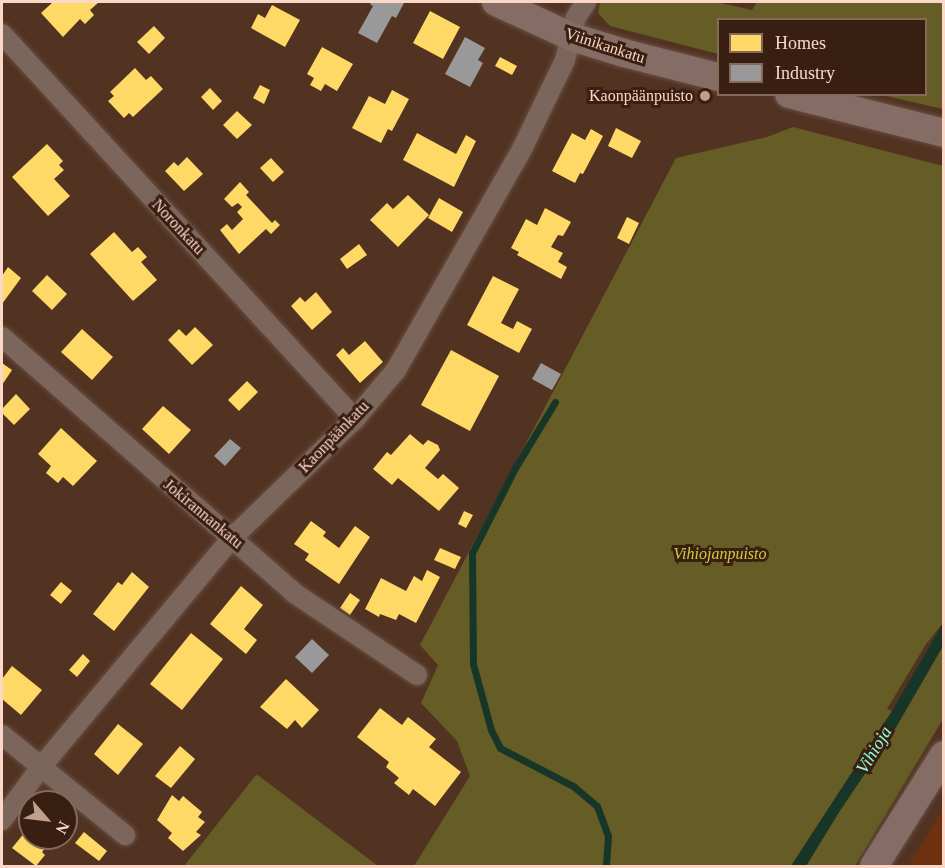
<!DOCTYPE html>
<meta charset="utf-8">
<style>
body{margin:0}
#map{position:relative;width:945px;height:868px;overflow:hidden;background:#523322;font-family:Georgia,serif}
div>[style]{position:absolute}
.built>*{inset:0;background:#6d310f}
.green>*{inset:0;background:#655d25}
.water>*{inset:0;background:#173628}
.homes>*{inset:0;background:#ffd966}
.industry>*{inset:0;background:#999}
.stream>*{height:7px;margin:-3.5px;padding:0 3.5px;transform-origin:3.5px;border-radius:3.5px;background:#173628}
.roads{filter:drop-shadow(0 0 2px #684e42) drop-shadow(0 0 2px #684e42)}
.street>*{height:20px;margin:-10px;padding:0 10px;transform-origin:10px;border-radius:10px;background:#7c655a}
.secondary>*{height:28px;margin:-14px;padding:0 14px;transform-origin:14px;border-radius:14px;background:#856c64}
.dots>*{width:16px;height:16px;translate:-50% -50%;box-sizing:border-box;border:3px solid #391f12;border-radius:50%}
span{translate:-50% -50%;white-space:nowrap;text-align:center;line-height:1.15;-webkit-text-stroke:6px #391f12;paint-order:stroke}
.street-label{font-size:16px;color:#fbd7c7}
.poi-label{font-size:16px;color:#fbd7c7}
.right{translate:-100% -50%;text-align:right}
.park-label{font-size:16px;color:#d3ca3f;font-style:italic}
.water-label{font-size:18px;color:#8dffd1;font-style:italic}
.frame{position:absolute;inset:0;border:3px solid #fbd7c7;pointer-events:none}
.legend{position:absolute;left:717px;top:18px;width:210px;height:78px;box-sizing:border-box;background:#391f12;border:2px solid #87695a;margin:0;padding:8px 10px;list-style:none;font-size:18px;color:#fbd7c7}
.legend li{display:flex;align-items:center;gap:12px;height:30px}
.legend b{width:30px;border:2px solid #87695a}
.north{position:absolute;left:18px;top:790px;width:60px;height:60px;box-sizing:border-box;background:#391f12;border:2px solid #87695a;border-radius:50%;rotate:118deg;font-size:16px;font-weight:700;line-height:24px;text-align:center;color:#fbd7c7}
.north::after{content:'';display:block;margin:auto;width:21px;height:27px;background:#c09e8d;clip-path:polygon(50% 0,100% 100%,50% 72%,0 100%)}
</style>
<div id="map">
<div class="built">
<div style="clip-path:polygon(943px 809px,943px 866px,908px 866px)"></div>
</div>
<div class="green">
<div style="clip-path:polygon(600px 2px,717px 2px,752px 10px,757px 2px,943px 2px,943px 109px,882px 95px,926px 94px,926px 20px,718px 20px,718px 54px,610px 26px,598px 13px)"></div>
<div style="clip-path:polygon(793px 127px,943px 166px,943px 623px,926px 644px,887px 709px,892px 711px,791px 866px,414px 866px,470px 776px,457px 741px,421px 703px,438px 665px,420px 645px,676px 158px,767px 137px)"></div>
<div style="clip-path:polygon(943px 646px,943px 719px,855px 866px,806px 866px,841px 809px,890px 737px)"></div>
<div style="clip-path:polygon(256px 775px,259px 776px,378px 866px,184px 866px)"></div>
</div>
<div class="water">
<div style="clip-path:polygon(943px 623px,943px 646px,895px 729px,841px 809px,806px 866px,791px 866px,892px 711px)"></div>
</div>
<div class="homes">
<div style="clip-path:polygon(53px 2px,99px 2px,90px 10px,94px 15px,85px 24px,80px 19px,63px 37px,41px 13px)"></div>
<div style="clip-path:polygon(272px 5px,300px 20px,285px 47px,251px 28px,258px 14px,265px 18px)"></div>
<div style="clip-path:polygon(430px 11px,460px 27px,443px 59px,413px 43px)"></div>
<div style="clip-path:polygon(154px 26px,165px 38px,149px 54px,137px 42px)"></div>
<div style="clip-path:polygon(322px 47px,353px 64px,337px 91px,325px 84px,321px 91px,310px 85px,314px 78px,307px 74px)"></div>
<div style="clip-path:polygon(500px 57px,517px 66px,512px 75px,495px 66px)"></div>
<div style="clip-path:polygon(135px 68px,146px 80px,151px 76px,163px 89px,133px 117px,129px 113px,124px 118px,108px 101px,114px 96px,110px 92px)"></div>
<div style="clip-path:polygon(260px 85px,270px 90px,264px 104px,253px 98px)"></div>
<div style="clip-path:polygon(210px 88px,222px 101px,213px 110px,201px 97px)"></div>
<div style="clip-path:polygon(392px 90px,409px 99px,392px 131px,388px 129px,381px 143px,352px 128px,369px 96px,385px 104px)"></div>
<div style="clip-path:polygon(237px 111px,252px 125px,237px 139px,223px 125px)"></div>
<div style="clip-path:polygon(616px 128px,641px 141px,632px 158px,608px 146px)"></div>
<div style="clip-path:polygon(591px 129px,603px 136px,583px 174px,580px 173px,575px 183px,552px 171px,572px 133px,585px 140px)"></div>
<div style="clip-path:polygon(417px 133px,456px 154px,466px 135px,476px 141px,454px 187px,403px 160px)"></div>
<div style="clip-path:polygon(47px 144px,63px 161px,59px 165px,64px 170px,54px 179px,70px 196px,48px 216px,12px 177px)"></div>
<div style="clip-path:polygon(187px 157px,203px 174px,184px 191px,165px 171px,174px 162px,178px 166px)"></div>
<div style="clip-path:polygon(271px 158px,284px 172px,273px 182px,260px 168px)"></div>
<div style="clip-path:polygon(240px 182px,249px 192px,246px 195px,272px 223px,275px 220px,280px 225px,271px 234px,266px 229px,239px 254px,220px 230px,227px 224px,232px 230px,243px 219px,237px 212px,242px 207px,238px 203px,232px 207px,224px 199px)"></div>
<div style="clip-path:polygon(408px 195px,429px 215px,398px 247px,370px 220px,387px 203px,393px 209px)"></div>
<div style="clip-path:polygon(439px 198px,463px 212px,452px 232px,428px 218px)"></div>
<div style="clip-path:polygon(545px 208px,571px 222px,563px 236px,558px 235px,551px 247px,563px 253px,558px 262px,567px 267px,561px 279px,517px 255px,519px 252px,511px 248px,526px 219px,537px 225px)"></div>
<div style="clip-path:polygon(627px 217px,639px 223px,629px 244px,617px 238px)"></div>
<div style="clip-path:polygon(114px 232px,132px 252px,138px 247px,147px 257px,141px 262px,157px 280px,133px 301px,90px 254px)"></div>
<div style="clip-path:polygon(359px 244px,367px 255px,347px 269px,340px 259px)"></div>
<div style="clip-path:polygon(8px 267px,21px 278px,2px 304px,2px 276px)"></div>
<div style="clip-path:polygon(47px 275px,67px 294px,52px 310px,32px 291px)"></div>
<div style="clip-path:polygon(493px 276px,519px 289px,501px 323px,513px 329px,517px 321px,532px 329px,519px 353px,467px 325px)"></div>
<div style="clip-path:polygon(316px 292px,332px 312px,312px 330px,291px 306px,300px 297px,305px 302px)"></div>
<div style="clip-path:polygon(195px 327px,213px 345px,192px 365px,168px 340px,179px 329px,186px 336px)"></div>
<div style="clip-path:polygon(82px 329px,113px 357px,92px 380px,61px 352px)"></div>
<div style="clip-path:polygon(365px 341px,383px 362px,360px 383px,336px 355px,343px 348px,349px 355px)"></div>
<div style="clip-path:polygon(451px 350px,499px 376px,470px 431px,421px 405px)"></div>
<div style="clip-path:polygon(2px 363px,12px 370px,2px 385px)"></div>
<div style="clip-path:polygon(247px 381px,258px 392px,239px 411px,228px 400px)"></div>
<div style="clip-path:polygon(16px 394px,30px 409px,14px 425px,2px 413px,2px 409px)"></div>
<div style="clip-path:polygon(163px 406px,191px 430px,169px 454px,142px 429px)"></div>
<div style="clip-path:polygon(61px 428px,97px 461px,73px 486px,63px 477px,58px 483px,46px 473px,51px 466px,38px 454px)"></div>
<div style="clip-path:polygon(410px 434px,423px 445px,428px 440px,438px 445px,440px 450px,425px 468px,438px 479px,443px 474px,459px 488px,439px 511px,398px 478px,392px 485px,373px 469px,387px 452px,391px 455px)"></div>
<div style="clip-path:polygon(464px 511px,473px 515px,466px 528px,458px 524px)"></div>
<div style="clip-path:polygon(311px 521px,326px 532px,323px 536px,339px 548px,355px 526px,370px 537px,339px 584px,305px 560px,309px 554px,294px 544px)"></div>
<div style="clip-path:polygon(440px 548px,461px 557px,455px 569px,434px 560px)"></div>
<div style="clip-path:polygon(427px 570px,440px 577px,416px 623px,399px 614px,396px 620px,380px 614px,379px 617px,365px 609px,381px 578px,406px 591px,414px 576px,422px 581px)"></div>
<div style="clip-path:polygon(132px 572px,149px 587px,114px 631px,93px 614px,118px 582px,122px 585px)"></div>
<div style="clip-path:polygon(61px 582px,72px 591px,61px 604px,50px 595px)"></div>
<div style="clip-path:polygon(241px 586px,263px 605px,244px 629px,257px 640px,246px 654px,210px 624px)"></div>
<div style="clip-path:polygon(350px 593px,360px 600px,350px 615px,340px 608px)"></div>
<div style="clip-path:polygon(191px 633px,223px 659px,182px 710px,150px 684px)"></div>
<div style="clip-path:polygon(83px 654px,90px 661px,77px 677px,69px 670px)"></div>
<div style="clip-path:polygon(12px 666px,42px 690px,21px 715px,2px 699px,2px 679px)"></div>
<div style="clip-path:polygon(286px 679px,319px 710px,302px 728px,295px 720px,287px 729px,260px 707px)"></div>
<div style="clip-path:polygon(380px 708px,402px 725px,408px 717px,436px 739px,429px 747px,461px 772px,435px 806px,413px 789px,409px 795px,394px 783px,399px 778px,386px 767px,389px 762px,357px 737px)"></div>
<div style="clip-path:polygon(118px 724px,143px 744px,118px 775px,94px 754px)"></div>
<div style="clip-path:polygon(180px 746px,195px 759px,171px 788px,155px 776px)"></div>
<div style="clip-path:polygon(172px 795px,179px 801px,183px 796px,202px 812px,198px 817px,205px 822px,196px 832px,201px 835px,183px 851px,168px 838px,172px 833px,157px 820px)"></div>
<div style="clip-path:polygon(30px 826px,30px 838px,54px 838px,42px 852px,45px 855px,36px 866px,12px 848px)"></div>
<div style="clip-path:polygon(84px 832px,107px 851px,99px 861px,75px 843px)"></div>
</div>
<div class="industry">
<div style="clip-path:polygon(371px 2px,404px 3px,396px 18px,392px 16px,377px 43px,358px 33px,373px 6px,370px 4px)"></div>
<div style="clip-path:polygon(465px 37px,485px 48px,478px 60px,483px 63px,470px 87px,445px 74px)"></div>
<div style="clip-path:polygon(541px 363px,561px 374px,552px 390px,532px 379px)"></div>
<div style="clip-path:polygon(230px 439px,241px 448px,225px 466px,214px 456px)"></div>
<div style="clip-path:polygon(312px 639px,329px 655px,312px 673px,295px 657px)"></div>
</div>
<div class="stream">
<div style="left:555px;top:402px;width:77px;rotate:121.2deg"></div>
<div style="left:515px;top:468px;width:95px;rotate:116.8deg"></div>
<div style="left:472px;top:553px;width:111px;rotate:89.5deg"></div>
<div style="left:473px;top:664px;width:68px;rotate:74.7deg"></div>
<div style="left:491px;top:730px;width:20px;rotate:63deg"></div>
<div style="left:500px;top:748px;width:82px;rotate:27.5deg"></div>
<div style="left:573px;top:786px;width:31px;rotate:40deg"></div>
<div style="left:597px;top:806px;width:32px;rotate:70deg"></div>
<div style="left:608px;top:836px;width:30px;rotate:94deg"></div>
</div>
<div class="roads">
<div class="street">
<div style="left:2px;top:34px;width:522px;rotate:47.48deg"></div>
<div style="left:2px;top:337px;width:388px;rotate:41.2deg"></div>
<div style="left:294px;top:593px;width:148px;rotate:33.7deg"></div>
<div style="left:2px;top:735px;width:159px;rotate:39.1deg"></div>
<div style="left:2px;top:820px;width:66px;rotate:-53.7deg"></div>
<div style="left:41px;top:767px;width:298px;rotate:-50.2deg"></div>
<div style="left:232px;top:538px;width:171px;rotate:-44.1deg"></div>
<div style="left:355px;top:419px;width:64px;rotate:-50.1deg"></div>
<div style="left:396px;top:370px;width:254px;rotate:-60.3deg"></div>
<div style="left:522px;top:149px;width:99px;rotate:-64.2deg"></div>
<div style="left:565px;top:60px;width:44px;rotate:-75.7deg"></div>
<div style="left:576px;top:17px;width:18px;rotate:-56deg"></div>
</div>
<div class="secondary">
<div style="left:496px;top:2px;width:84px;rotate:24.7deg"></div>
<div style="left:572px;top:37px;width:54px;rotate:17.1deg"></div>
<div style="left:624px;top:53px;width:97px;rotate:14.3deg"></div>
<div style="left:789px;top:94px;width:160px;rotate:14.1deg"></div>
<div style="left:874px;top:866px;width:131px;rotate:-57.8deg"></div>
</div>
</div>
<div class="dots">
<div style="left:705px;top:96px;background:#c09e8d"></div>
</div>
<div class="street-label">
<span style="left:605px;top:46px;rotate:18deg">Viinikankatu</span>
<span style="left:178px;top:227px;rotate:47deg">Noronkatu</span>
<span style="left:334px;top:437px;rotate:-46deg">Kaonpäänkatu</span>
<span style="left:203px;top:514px;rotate:40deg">Jokirannankatu</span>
</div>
<div class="poi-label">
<span class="right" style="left:693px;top:96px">Kaonpäänpuisto</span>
</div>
<div class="park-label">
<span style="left:720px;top:554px">Vihiojanpuisto</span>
</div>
<div class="water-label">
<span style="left:874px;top:750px;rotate:-59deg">Vihioja</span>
</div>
<div class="frame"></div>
<ul class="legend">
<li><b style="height:16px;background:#ffd966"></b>Homes</li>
<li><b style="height:16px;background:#999"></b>Industry</li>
</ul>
<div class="north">N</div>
</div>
